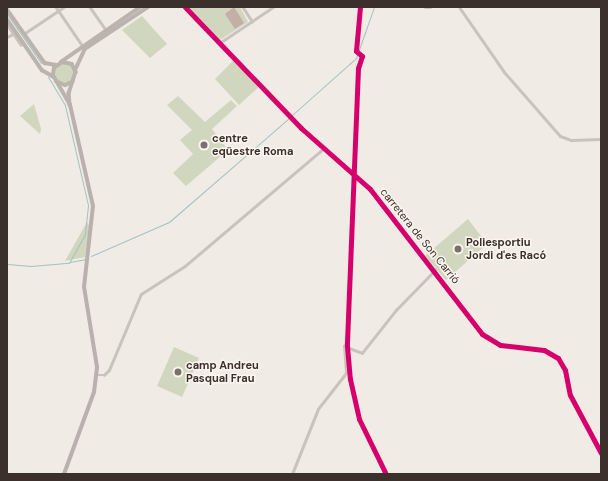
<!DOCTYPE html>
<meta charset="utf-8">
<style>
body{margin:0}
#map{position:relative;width:608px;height:481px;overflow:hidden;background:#f0ebe5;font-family:"DM Sans",sans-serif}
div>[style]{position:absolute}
.green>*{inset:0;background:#d1d6bf}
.round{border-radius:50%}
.stream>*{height:1px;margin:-0.5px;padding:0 0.5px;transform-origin:0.5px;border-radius:0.5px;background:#a1c2c1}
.building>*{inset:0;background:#c3afa7}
.minor>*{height:2.5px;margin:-1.25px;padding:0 1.25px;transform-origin:1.25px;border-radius:1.25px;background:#c9c3be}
.tertiary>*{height:3px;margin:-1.5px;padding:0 1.5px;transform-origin:1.5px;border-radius:1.5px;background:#c9c3be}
.secondary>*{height:3.5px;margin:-1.75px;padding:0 1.75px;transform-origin:1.75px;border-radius:1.75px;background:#bab3ae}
.primary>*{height:4px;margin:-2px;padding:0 2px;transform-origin:2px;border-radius:2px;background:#b8b1ad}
.cycleway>*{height:5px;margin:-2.5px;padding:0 2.5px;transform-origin:2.5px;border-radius:2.5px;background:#d6006c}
.dots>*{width:11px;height:11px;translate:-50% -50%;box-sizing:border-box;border:2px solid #fbf5ee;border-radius:50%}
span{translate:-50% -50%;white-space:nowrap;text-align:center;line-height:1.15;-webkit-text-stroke:3px #fbf5ee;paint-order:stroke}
.poi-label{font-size:11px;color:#3b302b;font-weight:700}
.left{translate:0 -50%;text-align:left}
.street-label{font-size:11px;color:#3b302b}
.frame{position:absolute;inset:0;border:8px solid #3b302b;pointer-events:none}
</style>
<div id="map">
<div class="green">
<div style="clip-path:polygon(186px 7px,240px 7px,248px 22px,220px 40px)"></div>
<div style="clip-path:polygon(142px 16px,167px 44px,150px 58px,122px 30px)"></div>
<div style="clip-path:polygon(234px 60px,260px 86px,239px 105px,215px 79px)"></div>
<div class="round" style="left:55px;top:63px;width:20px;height:20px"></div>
<div style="clip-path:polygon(178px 96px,205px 122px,231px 100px,237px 106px,212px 129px,228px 150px,186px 186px,173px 173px,193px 154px,180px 140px,192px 130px,167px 105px)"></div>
<div style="clip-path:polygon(34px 104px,41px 129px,40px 134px,20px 116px)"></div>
<div style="clip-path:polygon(468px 219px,487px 244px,446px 280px,425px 256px)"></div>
<div style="clip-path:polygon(87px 222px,90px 227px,85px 257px,65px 261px)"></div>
<div style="clip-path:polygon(174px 347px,199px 358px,182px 397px,157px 386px)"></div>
</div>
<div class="stream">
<div style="left:7px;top:14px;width:60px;rotate:55.2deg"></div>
<div style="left:292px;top:115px;width:86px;rotate:-41.7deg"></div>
<div style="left:356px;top:58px;width:54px;rotate:-70.6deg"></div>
<div style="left:91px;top:256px;width:85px;rotate:-23.6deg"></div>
<div style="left:169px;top:222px;width:159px;rotate:-40.9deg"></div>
<div style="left:70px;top:262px;width:15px;rotate:-11deg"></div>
<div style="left:7px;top:264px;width:24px;rotate:5deg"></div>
<div style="left:31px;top:266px;width:38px;rotate:-5deg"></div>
<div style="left:69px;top:263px;width:33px;rotate:-61deg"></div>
<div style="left:85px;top:234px;width:29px;rotate:-84deg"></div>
<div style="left:88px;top:205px;width:103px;rotate:-103deg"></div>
<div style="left:65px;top:105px;width:33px;rotate:-121deg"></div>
</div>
<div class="building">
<div style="clip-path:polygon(234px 7px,244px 23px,235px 29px,225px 14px)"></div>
</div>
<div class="minor">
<div style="left:56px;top:7px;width:46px;rotate:55.6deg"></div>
<div style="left:90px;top:7px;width:28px;rotate:55deg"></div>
<div style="left:243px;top:7px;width:17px;rotate:57deg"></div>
<div style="left:7px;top:24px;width:25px;rotate:56deg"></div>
<div style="left:25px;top:33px;width:47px;rotate:-33.7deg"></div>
<div style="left:7px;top:37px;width:10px;rotate:-24deg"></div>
<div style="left:221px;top:42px;width:63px;rotate:-33.9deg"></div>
<div style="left:96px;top:375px;width:8px"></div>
<div style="left:104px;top:375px;width:7px;rotate:-45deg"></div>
<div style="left:109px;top:370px;width:82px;rotate:-67.2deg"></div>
<div style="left:141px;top:294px;width:52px;rotate:-32.5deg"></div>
<div style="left:185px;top:266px;width:182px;rotate:-40.3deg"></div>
<div style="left:292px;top:474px;width:70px;rotate:-68.2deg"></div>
<div style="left:318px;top:409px;width:46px;rotate:-52.1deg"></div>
<div style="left:346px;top:373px;width:27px;rotate:-94deg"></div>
<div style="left:344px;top:346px;width:19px;rotate:21deg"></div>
<div style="left:362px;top:353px;width:55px;rotate:-51.7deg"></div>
<div style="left:396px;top:310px;width:56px;rotate:-45.7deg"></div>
</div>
<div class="tertiary">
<div style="left:185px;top:7px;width:168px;rotate:46.2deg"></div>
<div style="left:301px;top:128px;width:92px;rotate:41.5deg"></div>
<div style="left:370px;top:189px;width:183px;rotate:52.3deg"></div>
<div style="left:482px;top:334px;width:21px;rotate:31deg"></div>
<div style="left:500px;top:345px;width:44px;rotate:6.5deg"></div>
<div style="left:544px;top:350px;width:16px;rotate:30deg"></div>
<div style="left:558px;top:358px;width:14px;rotate:60deg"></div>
<div style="left:565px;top:370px;width:25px;rotate:79deg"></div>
<div style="left:570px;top:395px;width:66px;rotate:61.9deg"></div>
<div style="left:425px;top:7px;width:5px"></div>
<div style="left:459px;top:7px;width:79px;rotate:55.3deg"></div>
<div style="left:504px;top:72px;width:85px;rotate:48.8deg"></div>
<div style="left:560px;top:136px;width:12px;rotate:20deg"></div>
<div style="left:571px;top:140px;width:30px;rotate:-2deg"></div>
</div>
<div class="secondary">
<div style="left:7px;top:9px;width:66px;rotate:54.9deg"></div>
<div style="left:45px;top:63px;width:11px;rotate:10deg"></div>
<div style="left:7px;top:19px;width:62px;rotate:55.5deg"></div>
<div style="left:42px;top:70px;width:14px;rotate:30deg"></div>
<div style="left:61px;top:62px;width:96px;rotate:-34.8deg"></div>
<div style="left:62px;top:62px;width:10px;rotate:11deg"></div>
<div style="left:72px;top:64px;width:9px;rotate:63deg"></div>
<div style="left:76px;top:72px;width:22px;rotate:108deg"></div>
<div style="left:69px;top:93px;width:12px;rotate:85deg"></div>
<div style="left:70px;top:105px;width:34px;rotate:-120deg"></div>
<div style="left:53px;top:75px;width:7px;rotate:-82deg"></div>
<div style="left:54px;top:68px;width:10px;rotate:-37deg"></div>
<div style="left:76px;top:68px;width:21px;rotate:-65deg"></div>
<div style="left:85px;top:49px;width:76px;rotate:-33.7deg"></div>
<div style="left:56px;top:81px;width:10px;rotate:24deg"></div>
<div style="left:65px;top:85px;width:8px;rotate:-23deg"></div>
</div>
<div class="primary">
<div style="left:64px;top:474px;width:87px;rotate:-69.9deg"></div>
<div style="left:94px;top:392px;width:25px;rotate:-83deg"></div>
<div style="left:97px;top:367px;width:81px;rotate:-99.2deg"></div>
<div style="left:84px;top:287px;width:81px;rotate:-83.7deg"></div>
<div style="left:93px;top:206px;width:104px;rotate:-102.8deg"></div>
</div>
<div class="cycleway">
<div style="left:185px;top:7px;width:168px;rotate:46.2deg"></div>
<div style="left:301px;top:128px;width:92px;rotate:41.5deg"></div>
<div style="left:370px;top:189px;width:183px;rotate:52.3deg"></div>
<div style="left:482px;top:334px;width:21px;rotate:31deg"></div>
<div style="left:500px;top:345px;width:44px;rotate:6.5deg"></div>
<div style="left:544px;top:350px;width:16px;rotate:30deg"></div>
<div style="left:558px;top:358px;width:14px;rotate:60deg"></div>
<div style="left:565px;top:370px;width:25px;rotate:79deg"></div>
<div style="left:570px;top:395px;width:66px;rotate:61.9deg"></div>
<div style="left:360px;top:7px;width:44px;rotate:95.2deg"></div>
<div style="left:356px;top:51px;width:8px;rotate:40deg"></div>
<div style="left:362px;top:56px;width:13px;rotate:108deg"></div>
<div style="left:358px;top:68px;width:278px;rotate:92.3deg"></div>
<div style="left:347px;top:346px;width:33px;rotate:85deg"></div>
<div style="left:350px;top:379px;width:41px;rotate:77.3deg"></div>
<div style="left:359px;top:419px;width:61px;rotate:63.9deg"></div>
</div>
<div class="dots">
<div style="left:204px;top:145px;background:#7a716c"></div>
<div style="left:458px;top:249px;background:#7a716c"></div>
<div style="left:178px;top:372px;background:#7a716c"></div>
</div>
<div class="poi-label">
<span class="left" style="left:212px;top:145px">centre<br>eqüestre Roma</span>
<span class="left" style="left:466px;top:249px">Poliesportiu<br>Jordi d'es Racó</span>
<span class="left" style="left:186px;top:372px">camp Andreu<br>Pasqual Frau</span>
</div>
<div class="street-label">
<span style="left:420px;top:236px;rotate:51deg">carretera de Son Carrió</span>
</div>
<div class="frame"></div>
</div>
